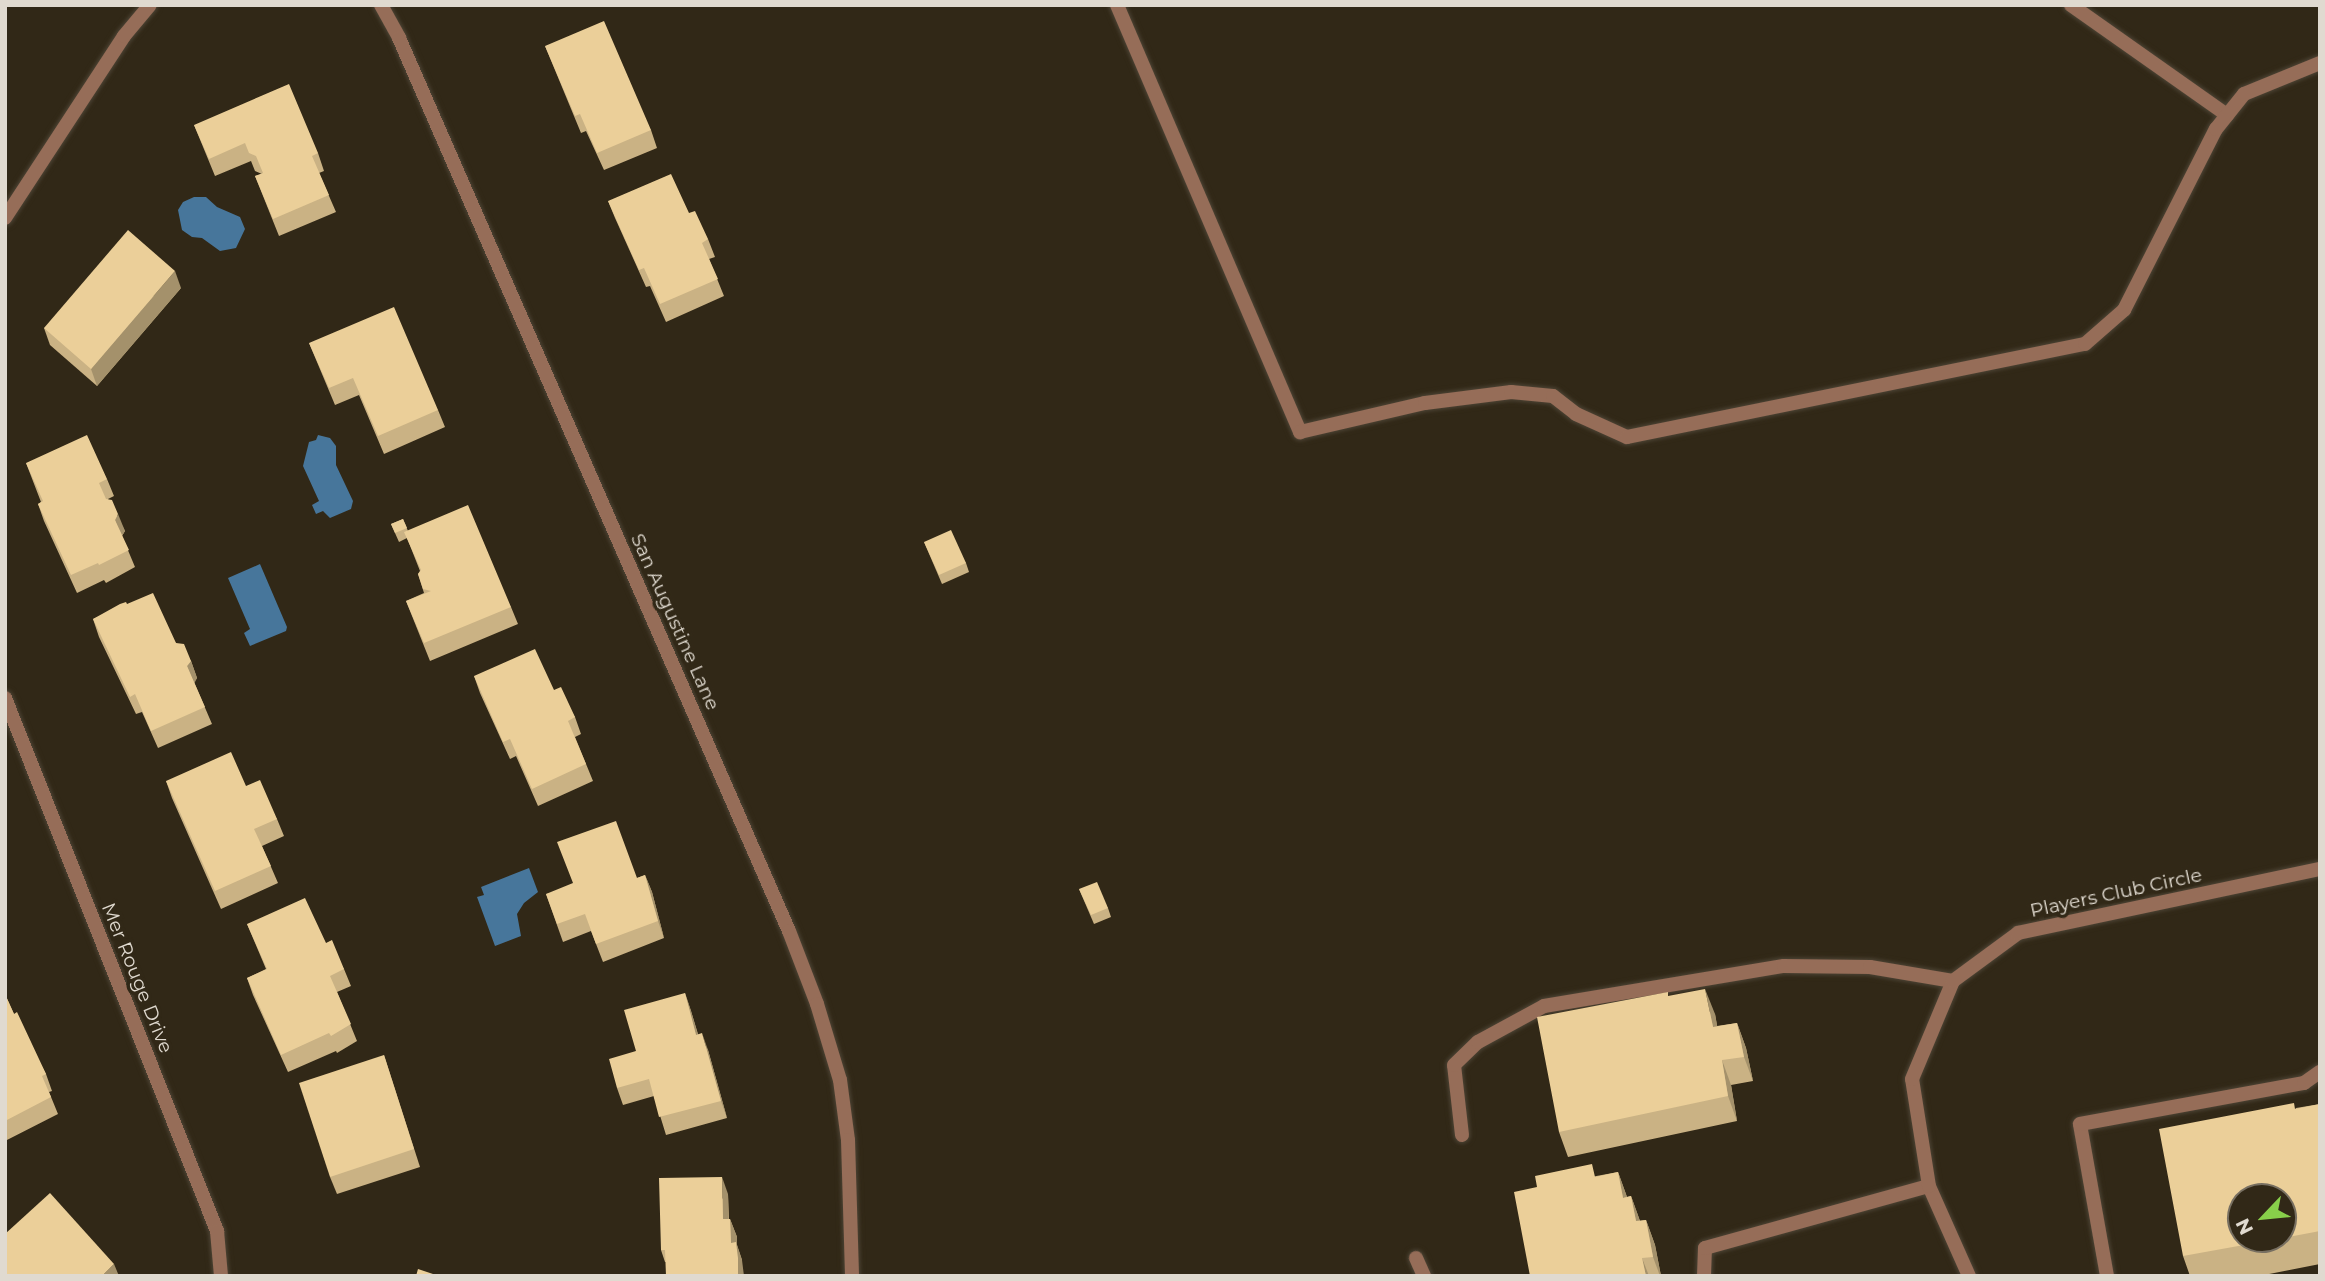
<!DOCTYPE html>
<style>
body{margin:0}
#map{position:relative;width:2325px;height:1281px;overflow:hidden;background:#312817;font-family:Montserrat,sans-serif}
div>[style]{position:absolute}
.water>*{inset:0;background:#47769b}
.roads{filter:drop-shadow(0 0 2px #4d4435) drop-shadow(0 0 2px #4d4435)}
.service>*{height:14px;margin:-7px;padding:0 7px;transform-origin:7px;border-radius:7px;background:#966d58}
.minor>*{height:14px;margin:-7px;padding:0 7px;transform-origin:7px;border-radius:7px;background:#966d58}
.wall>*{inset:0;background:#cab284}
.shaded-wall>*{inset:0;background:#a4916b}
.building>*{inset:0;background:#ebcf99}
span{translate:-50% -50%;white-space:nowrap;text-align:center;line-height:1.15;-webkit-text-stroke:7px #312817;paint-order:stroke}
.street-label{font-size:19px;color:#e0dad0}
.frame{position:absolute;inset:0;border:7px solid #e0dad0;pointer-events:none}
.north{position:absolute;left:2227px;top:1183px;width:70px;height:70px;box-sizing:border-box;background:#312817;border:2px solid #776f61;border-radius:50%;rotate:244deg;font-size:19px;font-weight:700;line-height:28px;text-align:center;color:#e0dad0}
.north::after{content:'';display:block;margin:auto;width:24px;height:32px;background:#88cf4a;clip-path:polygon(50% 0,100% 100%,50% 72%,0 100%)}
</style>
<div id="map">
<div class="water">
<div style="clip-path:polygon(194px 197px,206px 197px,217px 207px,240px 217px,245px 229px,236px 248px,220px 251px,202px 238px,192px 237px,182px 230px,178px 210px,183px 202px)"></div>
<div style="clip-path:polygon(318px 435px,330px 438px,336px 446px,336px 465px,353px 501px,351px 509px,330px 518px,323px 511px,316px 514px,312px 505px,319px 501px,303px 466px,309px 442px,316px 440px)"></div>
<div style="clip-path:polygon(260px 564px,287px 627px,286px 631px,250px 646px,244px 633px,250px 629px,228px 578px)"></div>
<div style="clip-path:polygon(529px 868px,538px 892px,524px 903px,517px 914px,521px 936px,495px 946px,477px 897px,484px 895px,481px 887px)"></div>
</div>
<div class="roads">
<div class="service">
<div style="left:2071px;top:5px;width:191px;rotate:35.2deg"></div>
<div style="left:1462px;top:1135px;width:70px;rotate:-96.5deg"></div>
<div style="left:1454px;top:1065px;width:33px;rotate:-44deg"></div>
<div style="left:1478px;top:1042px;width:75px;rotate:-28.6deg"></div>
<div style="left:1544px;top:1006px;width:243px;rotate:-9.5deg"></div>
<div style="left:1784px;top:966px;width:86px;rotate:0.7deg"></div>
<div style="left:1870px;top:967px;width:84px;rotate:9.6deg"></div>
<div style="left:1416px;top:1258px;width:20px;rotate:66deg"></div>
<div style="left:1704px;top:1276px;width:28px;rotate:-88deg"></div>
<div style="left:1705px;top:1248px;width:232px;rotate:-15.5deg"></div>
<div style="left:2107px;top:1276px;width:154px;rotate:-100.1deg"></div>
<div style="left:2080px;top:1124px;width:228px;rotate:-10.4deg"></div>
<div style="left:2304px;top:1083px;width:19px;rotate:-35deg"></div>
</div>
<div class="minor">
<div style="left:381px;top:5px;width:38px;rotate:61deg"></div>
<div style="left:399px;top:38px;width:974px;rotate:66.41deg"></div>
<div style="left:789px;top:931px;width:78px;rotate:69deg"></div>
<div style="left:817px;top:1004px;width:79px;rotate:73.2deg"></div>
<div style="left:840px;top:1080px;width:61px;rotate:82.4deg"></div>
<div style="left:848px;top:1140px;width:136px;rotate:88.3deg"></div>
<div style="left:1117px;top:5px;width:465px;rotate:66.8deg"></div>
<div style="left:1300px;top:432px;width:128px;rotate:-13.1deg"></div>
<div style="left:1425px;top:403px;width:87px;rotate:-7.3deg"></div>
<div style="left:1511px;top:392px;width:42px;rotate:5.4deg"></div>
<div style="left:1553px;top:396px;width:29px;rotate:38deg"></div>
<div style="left:1576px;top:414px;width:56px;rotate:24.3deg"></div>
<div style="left:1627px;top:437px;width:467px;rotate:-11.5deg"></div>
<div style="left:2085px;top:344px;width:52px;rotate:-41.1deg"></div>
<div style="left:2124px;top:310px;width:203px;rotate:-63.1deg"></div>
<div style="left:2216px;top:129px;width:45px;rotate:-51.3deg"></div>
<div style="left:2244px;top:94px;width:82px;rotate:-22.2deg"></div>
<div style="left:5px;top:218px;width:217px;rotate:-56.8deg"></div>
<div style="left:124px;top:36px;width:40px;rotate:-50deg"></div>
<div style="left:5px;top:698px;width:574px;rotate:68.31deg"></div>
<div style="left:217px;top:1231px;width:45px;rotate:84.9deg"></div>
<div style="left:1969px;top:1276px;width:98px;rotate:-114deg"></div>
<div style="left:1929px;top:1186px;width:108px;rotate:-99deg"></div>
<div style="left:1912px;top:1079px;width:106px;rotate:-67.3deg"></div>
<div style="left:1953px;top:981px;width:81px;rotate:-36.4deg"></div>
<div style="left:2018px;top:933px;width:309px;rotate:-12deg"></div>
</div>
</div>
<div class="wall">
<div style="clip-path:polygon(545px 46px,651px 130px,657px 148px,604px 170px,586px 131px,581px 133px)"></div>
<div style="clip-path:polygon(194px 125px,318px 153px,324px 171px,319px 173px,336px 212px,279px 236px,255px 176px,262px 174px,255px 171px,251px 161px,215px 176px)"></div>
<div style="clip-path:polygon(608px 201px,708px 239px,715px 257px,709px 259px,724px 296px,666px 322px,650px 286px,646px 287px,615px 218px)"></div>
<div style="clip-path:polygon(181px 288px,97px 386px,50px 345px,44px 328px)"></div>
<div style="clip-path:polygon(309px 343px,438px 410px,445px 427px,384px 454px,359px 395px,335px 405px)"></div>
<div style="clip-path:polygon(26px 463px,107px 479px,114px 496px,108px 499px,125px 531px,122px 536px,135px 567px,106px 583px,104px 580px,77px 593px,44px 521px,38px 504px,41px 502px)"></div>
<div style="clip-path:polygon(403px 519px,408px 531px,511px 607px,518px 624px,430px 661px,406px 601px,424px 593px,418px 574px,420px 571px,407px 538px,399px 542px,391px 524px)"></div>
<div style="clip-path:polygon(924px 542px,966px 563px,969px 572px,942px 584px)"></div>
<div style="clip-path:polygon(127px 604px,176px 643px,191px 661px,197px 678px,194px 682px,212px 724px,158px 748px,142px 712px,136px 714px,99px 637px,93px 619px)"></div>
<div style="clip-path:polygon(474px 676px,554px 690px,575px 717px,581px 734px,575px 737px,593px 781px,538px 806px,516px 756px,510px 759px,480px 693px)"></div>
<div style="clip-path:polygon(166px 781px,246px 786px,277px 819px,284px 836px,262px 846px,278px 883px,221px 909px,172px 798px)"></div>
<div style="clip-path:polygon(645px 875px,652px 892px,664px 938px,603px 962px,591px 931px,563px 942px,546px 894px,637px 878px)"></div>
<div style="clip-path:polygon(1079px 889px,1108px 908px,1111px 917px,1094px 924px)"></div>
<div style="clip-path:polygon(247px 924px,326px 943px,344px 969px,351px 986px,337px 992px,357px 1041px,337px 1053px,336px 1051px,288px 1072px,253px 995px,247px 978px,266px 969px)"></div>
<div style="clip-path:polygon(685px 993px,691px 1011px,698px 1034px,708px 1050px,727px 1118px,666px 1135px,654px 1096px,623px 1105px,617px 1088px,636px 1051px)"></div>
<div style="clip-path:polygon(5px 994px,14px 1014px,46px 1074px,52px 1091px,49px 1092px,58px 1114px,5px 1141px)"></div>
<div style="clip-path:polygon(1669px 996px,1715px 1014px,1717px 1026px,1737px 1023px,1746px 1048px,1753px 1081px,1731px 1085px,1737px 1121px,1568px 1157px,1559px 1132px)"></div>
<div style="clip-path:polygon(384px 1055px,420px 1167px,337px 1194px,330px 1177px)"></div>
<div style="clip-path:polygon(evenodd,2320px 1104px,2320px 1264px,2259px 1276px,2190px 1276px,2183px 1256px,2296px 1108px,2320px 1104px,2283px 1197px,2283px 1239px,2241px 1239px,2283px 1197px)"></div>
<div style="clip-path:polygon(1618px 1172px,1627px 1197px,1631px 1196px,1640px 1221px,1646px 1220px,1655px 1245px,1661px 1276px,1530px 1276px,1537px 1187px)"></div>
<div style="clip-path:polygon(728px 1194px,729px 1219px,730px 1219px,737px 1237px,737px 1245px,742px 1260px,665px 1262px,661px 1250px)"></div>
</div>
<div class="shaded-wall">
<div style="clip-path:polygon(175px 271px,181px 288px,97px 386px,91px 369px)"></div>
<div style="clip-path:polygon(118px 514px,125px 531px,121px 537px,115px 520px)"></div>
<div style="clip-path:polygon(191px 661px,197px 678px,194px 684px,187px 666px)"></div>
<div style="clip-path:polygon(645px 875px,652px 892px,664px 938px,658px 921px)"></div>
<div style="clip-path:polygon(1705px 989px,1715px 1014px,1722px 1052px,1713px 1027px)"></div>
<div style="clip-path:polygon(685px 993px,691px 1011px,703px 1052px,696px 1035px)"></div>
<div style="clip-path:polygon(1737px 1023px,1746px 1048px,1753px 1081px,1744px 1057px)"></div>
<div style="clip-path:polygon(702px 1033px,708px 1050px,727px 1118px,721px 1101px)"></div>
<div style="clip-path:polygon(1722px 1060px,1731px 1085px,1737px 1121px,1728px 1096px)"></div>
<div style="clip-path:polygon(1618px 1172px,1627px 1197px,1623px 1198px)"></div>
<div style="clip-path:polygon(722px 1177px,728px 1194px,729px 1237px,723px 1219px)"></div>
<div style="clip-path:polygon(1631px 1196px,1640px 1221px,1636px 1221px)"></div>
<div style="clip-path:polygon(730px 1219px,737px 1237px,737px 1245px,742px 1260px,744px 1276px,738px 1276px,731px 1243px)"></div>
<div style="clip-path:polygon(1646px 1220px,1655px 1245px,1661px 1276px,1660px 1276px,1653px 1257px)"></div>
<div style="clip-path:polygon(1642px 1258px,1649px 1276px,1646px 1276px)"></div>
<div style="clip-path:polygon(114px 1264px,119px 1276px,102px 1276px)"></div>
</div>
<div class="building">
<div style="clip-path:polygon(604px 21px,651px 130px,597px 153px,580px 114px,575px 116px,545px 46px)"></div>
<div style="clip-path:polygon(289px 84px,318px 153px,312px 156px,329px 195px,273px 219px,255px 176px,263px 173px,256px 156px,249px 153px,245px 143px,209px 159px,194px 125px)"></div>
<div style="clip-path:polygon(671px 174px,689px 213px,695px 211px,708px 239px,702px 243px,718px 279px,660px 304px,644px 268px,639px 270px,608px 201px)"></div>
<div style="clip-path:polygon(128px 230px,175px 271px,91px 369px,44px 328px)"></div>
<div style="clip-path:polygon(394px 307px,438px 410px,378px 436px,353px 378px,329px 388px,309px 343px)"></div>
<div style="clip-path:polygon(87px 435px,107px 479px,99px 483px,106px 499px,112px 500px,118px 514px,115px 520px,129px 550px,99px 565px,98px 563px,71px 575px,38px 504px,43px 501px,26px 463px)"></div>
<div style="clip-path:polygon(468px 505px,511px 607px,424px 643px,406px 601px,431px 591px,423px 589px,418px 574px,421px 570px,404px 532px)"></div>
<div style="clip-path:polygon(403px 519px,407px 528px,395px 533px,391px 524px)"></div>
<div style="clip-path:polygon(951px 530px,966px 563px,939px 575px,924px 542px)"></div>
<div style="clip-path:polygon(153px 593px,176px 643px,184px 644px,191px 661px,187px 666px,205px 707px,151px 731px,135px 694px,130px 697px,93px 619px,120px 604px,126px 602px,127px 604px)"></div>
<div style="clip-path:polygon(535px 649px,554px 690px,561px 687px,575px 717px,568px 721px,586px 764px,532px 789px,510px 739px,503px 742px,474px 676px)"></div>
<div style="clip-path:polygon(231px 752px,246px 786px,260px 780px,277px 819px,254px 829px,271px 866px,215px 891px,166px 781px)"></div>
<div style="clip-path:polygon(616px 821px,637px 878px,645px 875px,658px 921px,596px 944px,585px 914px,557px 924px,546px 894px,573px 883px,557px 842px)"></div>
<div style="clip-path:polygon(1097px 882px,1108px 908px,1091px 915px,1079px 889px)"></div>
<div style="clip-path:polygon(305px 898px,326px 943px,332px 940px,344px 969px,330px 976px,351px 1024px,331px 1036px,329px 1033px,281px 1055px,247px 978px,267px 969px,247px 924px)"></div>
<div style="clip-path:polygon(1705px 989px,1713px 1027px,1737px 1023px,1744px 1057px,1722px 1060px,1728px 1096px,1559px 1132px,1537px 1017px,1668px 992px,1668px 996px)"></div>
<div style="clip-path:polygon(685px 993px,696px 1035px,702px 1033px,721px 1101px,659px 1117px,649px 1079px,617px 1088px,609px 1059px,636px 1051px,624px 1010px)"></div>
<div style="clip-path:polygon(5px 994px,14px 1014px,17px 1012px,46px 1074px,42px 1076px,51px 1097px,5px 1121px)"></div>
<div style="clip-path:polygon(384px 1055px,414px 1149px,330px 1177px,299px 1083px)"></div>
<div style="clip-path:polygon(2294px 1103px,2295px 1109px,2320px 1104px,2320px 1231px,2283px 1238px,2283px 1197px,2241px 1197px,2241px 1239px,2277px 1239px,2183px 1256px,2159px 1129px)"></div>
<div style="clip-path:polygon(1592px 1164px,1595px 1177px,1618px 1172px,1623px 1198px,1631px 1196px,1636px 1221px,1646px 1220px,1653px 1257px,1642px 1258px,1646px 1276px,1530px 1276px,1514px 1192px,1537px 1187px,1535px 1176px)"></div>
<div style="clip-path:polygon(722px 1177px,723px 1219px,730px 1219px,731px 1243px,736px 1242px,738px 1258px,738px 1276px,666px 1276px,665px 1250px,661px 1250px,659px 1178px)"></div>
<div style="clip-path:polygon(50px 1193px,114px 1264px,102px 1276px,5px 1276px,5px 1234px)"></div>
<div style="clip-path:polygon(418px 1269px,439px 1276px,416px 1276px)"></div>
</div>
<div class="street-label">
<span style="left:675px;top:622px;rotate:66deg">San Augustine Lane</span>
<span style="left:2116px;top:893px;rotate:-12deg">Players Club Circle</span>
<span style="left:137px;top:978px;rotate:68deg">Mer Rouge Drive</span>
</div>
<div class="frame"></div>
<div class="north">N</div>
</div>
